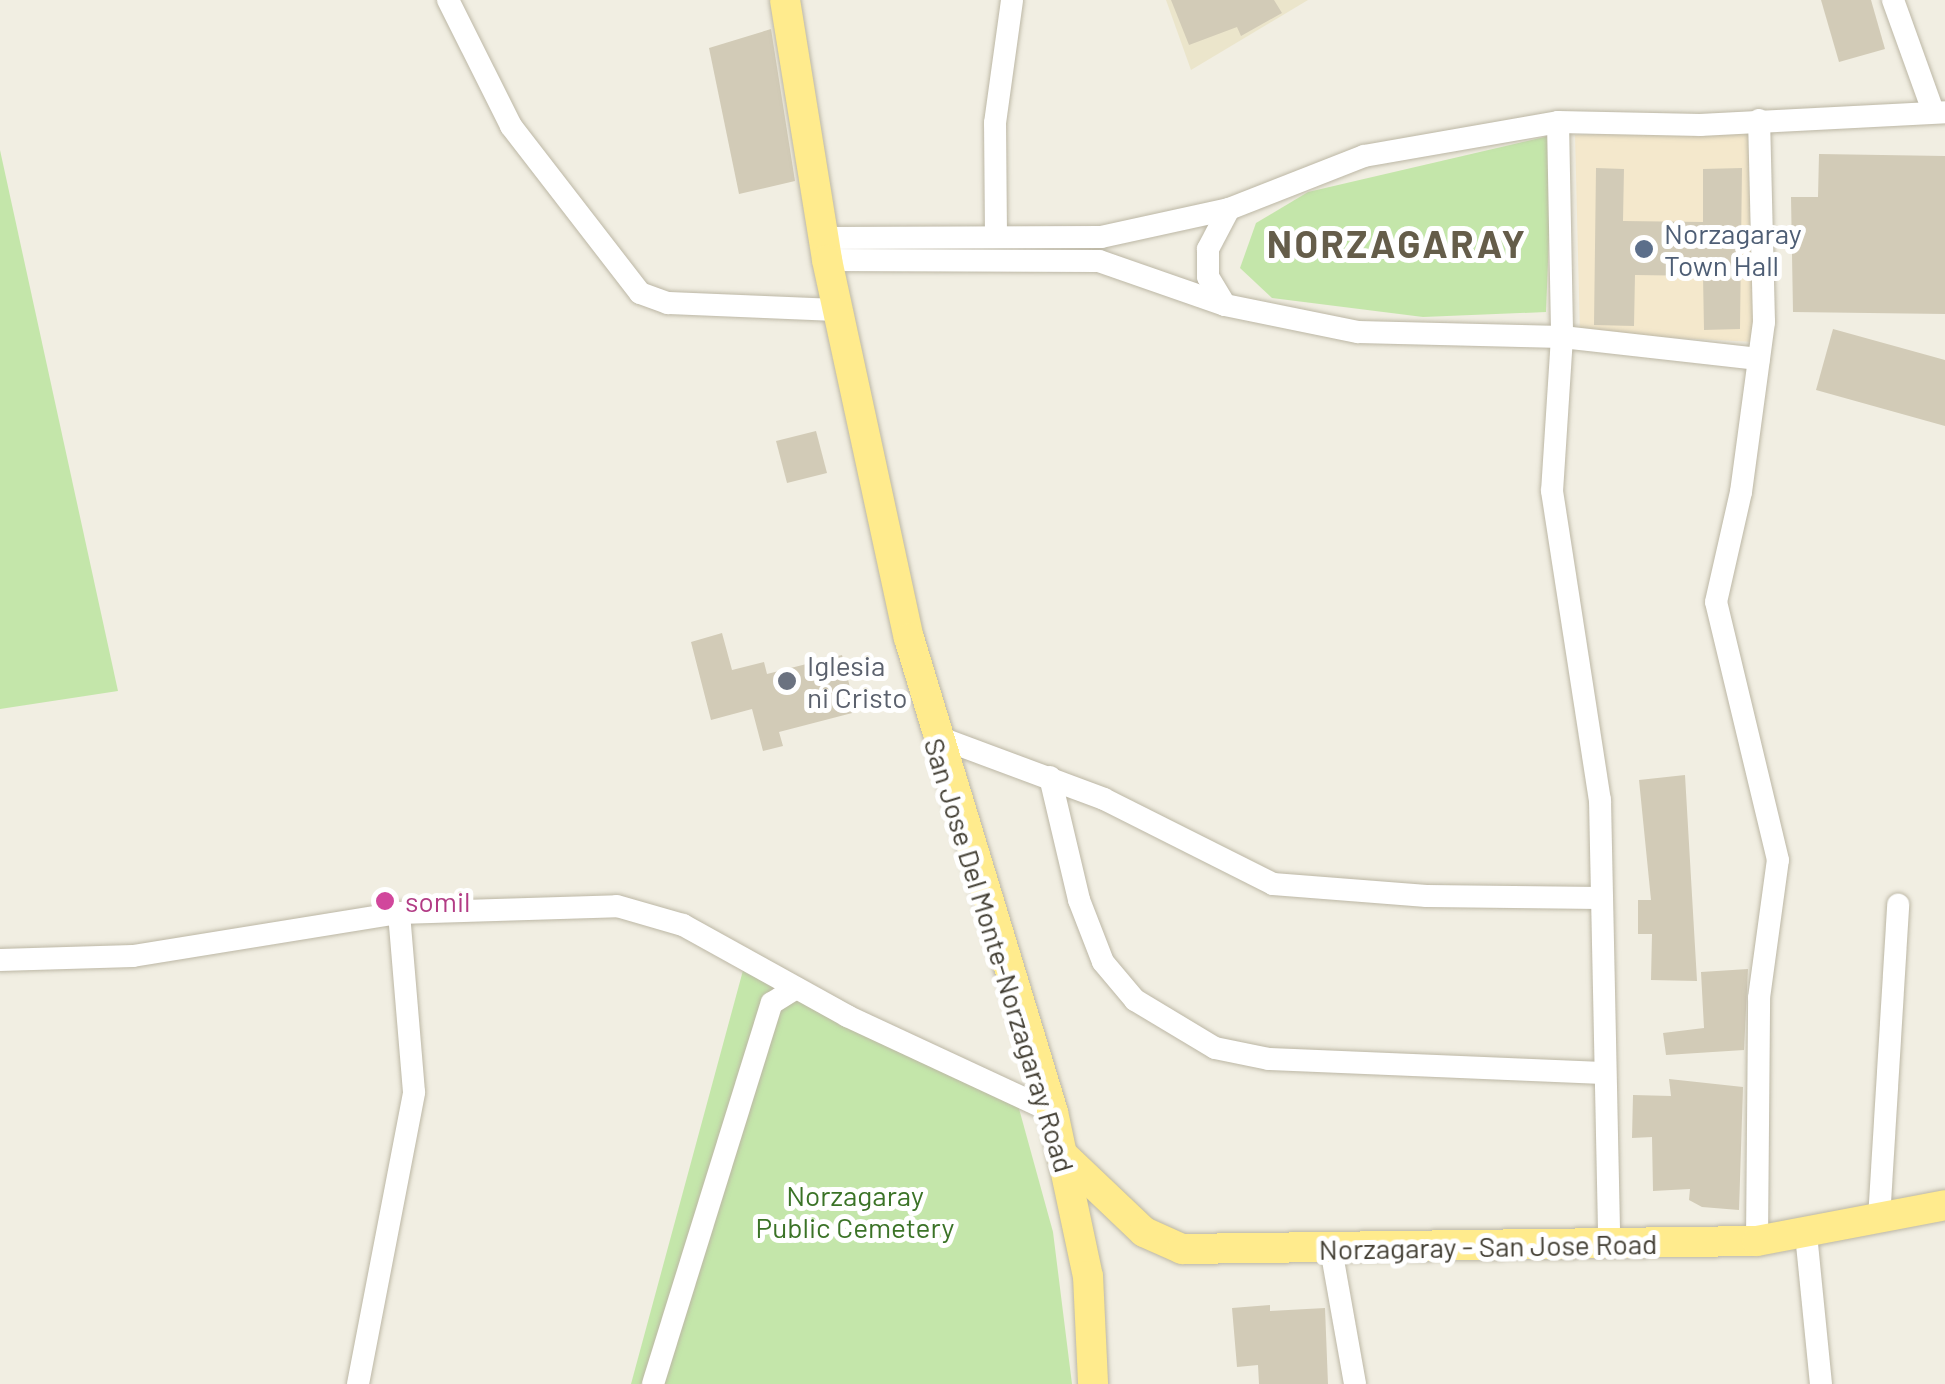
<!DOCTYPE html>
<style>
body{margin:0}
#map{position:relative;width:1945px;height:1384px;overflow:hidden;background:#f1eee2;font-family:Barlow,sans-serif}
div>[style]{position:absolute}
.commercial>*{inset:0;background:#f4e8cc}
.education>*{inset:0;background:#ebe5cb}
.green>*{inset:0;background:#c4e6aa}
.building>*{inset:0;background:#d2cbb7}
.roads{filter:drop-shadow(0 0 2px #bcb7a5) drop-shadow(0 0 2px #bcb7a5)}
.minor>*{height:22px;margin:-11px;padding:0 11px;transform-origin:11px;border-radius:11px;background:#fff}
.major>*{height:30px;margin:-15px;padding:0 15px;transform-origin:15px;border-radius:15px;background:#ffeb8d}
.dots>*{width:28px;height:28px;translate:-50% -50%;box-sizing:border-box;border:5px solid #fff;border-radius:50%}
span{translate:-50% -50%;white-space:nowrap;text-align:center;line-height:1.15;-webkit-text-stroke:10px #fff;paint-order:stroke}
.service-label{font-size:28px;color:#4e5e75}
.left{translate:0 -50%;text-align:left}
.worship-label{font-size:28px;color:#5b616d}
.hotel-label{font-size:28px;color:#b23c85}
.street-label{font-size:28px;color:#423e33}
.park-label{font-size:28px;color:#3b7327}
.district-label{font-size:38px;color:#655d4a;font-weight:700;letter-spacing:2.5px}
</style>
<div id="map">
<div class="commercial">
<div style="clip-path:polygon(1748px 131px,1754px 342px,1580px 333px,1575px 135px)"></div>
</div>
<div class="education">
<div style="clip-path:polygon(1166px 0,1308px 0,1191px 70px)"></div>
</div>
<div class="green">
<div style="clip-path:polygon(1553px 135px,1546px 312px,1423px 317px,1272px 298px,1240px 268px,1256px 223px,1308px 192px)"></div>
<div style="clip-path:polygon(0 150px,118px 691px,0 709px)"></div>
<div style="clip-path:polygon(745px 963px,1018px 1105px,1053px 1232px,1072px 1384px,631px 1384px)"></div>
</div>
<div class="building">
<div style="clip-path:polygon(1171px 0,1274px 0,1282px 13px,1241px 36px,1237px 27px,1189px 45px)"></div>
<div style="clip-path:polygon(1821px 0,1871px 0,1885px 49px,1839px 62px)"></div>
<div style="clip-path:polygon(771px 29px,795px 181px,739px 194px,709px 48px)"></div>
<div style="clip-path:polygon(1819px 154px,1945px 156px,1945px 314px,1793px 312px,1791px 197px,1818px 197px)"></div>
<div style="clip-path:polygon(1596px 168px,1624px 169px,1623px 221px,1703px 222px,1703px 169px,1742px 168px,1740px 329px,1704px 330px,1703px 276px,1635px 275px,1634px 326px,1594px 325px)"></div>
<div style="clip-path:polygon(1833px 329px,1945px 360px,1945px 426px,1816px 390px)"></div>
<div style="clip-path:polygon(816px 431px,827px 473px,787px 483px,776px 441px)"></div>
<div style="clip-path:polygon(722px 633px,732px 670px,764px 662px,767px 674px,842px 655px,856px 712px,779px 732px,783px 746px,763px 751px,752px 709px,711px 720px,691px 642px)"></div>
<div style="clip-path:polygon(1685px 775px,1697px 981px,1651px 980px,1652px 934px,1638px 934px,1638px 900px,1651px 900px,1639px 780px)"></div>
<div style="clip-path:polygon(1748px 969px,1744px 1050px,1666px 1055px,1663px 1033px,1704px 1028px,1701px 972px)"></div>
<div style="clip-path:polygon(1669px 1079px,1743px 1087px,1739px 1210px,1702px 1207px,1689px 1200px,1690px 1189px,1653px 1191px,1652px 1137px,1632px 1138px,1633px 1095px,1671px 1096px)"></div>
<div style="clip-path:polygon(1270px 1305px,1270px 1311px,1325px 1308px,1328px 1384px,1259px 1384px,1258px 1365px,1237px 1367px,1232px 1308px)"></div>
</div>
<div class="roads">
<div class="minor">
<div style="left:448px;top:0;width:141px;rotate:63.4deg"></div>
<div style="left:511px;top:126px;width:211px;rotate:52.3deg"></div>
<div style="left:640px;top:293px;width:30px;rotate:20deg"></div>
<div style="left:668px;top:303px;width:169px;rotate:2.4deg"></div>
<div style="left:1893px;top:0;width:118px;rotate:70.2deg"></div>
<div style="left:1558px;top:122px;width:215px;rotate:88.9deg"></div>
<div style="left:1562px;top:337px;width:154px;rotate:93.7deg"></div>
<div style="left:1552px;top:491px;width:313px;rotate:81.2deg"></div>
<div style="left:1600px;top:800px;width:446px;rotate:88.8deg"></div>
<div style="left:996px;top:235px;width:112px;rotate:-90.5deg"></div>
<div style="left:995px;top:123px;width:124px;rotate:-82.1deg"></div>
<div style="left:823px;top:238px;width:278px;rotate:-0.2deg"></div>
<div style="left:1101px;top:237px;width:131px;rotate:-12.3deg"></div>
<div style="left:1229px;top:209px;width:145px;rotate:-21.4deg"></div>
<div style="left:1364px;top:156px;width:197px;rotate:-9.9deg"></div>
<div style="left:1558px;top:122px;width:143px;rotate:1.2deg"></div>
<div style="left:1701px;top:125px;width:244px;rotate:-3deg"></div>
<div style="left:827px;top:260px;width:272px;rotate:0.2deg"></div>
<div style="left:1099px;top:261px;width:133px;rotate:19.2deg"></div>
<div style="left:1225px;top:305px;width:136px;rotate:11.5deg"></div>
<div style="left:1358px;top:332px;width:204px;rotate:1.4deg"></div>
<div style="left:1562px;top:337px;width:198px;rotate:6.4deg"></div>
<div style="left:1225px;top:305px;width:33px;rotate:-121deg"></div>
<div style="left:1208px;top:277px;width:28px;rotate:-90deg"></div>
<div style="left:1208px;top:249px;width:45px;rotate:-62.3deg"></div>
<div style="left:935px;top:736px;width:180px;rotate:20.4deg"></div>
<div style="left:1104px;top:799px;width:189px;rotate:26.7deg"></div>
<div style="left:1273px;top:884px;width:154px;rotate:4.5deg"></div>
<div style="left:1427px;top:896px;width:173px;rotate:0.7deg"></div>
<div style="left:1050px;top:777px;width:126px;rotate:76.7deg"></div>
<div style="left:1079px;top:900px;width:66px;rotate:68.8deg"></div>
<div style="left:1103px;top:962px;width:50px;rotate:49.9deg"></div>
<div style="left:1135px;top:1000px;width:93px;rotate:31deg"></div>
<div style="left:1215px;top:1048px;width:55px;rotate:11.5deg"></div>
<div style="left:1269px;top:1059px;width:335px;rotate:2.4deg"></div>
<div style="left:0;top:960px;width:133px;rotate:-1.7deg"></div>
<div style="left:133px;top:956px;width:269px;rotate:-9.2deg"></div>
<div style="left:399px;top:913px;width:218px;rotate:-1.8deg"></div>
<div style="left:617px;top:906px;width:69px;rotate:16.1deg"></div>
<div style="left:683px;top:925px;width:188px;rotate:29deg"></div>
<div style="left:847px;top:1016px;width:227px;rotate:25deg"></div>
<div style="left:1879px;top:1219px;width:315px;rotate:-86.5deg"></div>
<div style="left:1806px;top:1234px;width:151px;rotate:84.3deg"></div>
<div style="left:1757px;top:1241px;width:243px;rotate:-89.5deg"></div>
<div style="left:1759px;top:998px;width:139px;rotate:-82.2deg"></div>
<div style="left:1778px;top:860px;width:265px;rotate:-103.5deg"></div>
<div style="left:1716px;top:602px;width:113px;rotate:-77.2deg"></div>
<div style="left:1741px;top:492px;width:172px;rotate:-82.3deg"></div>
<div style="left:1764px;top:322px;width:202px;rotate:-91.4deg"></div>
<div style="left:1331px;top:1249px;width:137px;rotate:79.9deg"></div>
<div style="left:358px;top:1384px;width:297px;rotate:-79.1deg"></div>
<div style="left:414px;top:1092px;width:180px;rotate:-94.8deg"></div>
<div style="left:653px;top:1384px;width:399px;rotate:-72.7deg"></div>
<div style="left:772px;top:1003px;width:28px;rotate:-32deg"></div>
</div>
<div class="major">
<div style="left:785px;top:0;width:263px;rotate:80.8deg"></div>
<div style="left:827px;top:260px;width:387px;rotate:77.8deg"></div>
<div style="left:909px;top:638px;width:495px;rotate:73.1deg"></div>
<div style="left:1053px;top:1112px;width:168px;rotate:78deg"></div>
<div style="left:1088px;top:1276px;width:108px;rotate:87.3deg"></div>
<div style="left:1062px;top:1154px;width:113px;rotate:43.6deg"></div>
<div style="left:1144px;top:1232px;width:42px;rotate:24.1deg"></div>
<div style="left:1182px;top:1249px;width:575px;rotate:-0.8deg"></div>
<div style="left:1757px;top:1241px;width:191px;rotate:-10.8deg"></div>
</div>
</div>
<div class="dots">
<div style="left:1644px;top:249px;background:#5c6f8a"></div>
<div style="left:787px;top:681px;background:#6b7280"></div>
<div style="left:385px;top:901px;background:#d1479c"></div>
</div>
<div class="service-label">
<span class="left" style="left:1664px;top:249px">Norzagaray<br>Town Hall</span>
</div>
<div class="worship-label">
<span class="left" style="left:807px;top:681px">Iglesia<br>ni Cristo</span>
</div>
<div class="hotel-label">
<span class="left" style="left:405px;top:901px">somil</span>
</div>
<div class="street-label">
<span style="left:1000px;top:955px;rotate:73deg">San Jose Del Monte-Norzagaray Road</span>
<span style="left:1488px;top:1246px;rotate:-1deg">Norzagaray - San Jose Road</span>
</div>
<div class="park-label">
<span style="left:855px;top:1211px">Norzagaray<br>Public Cemetery</span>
</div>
<div class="district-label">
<span style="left:1397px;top:244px">NORZAGARAY</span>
</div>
</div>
